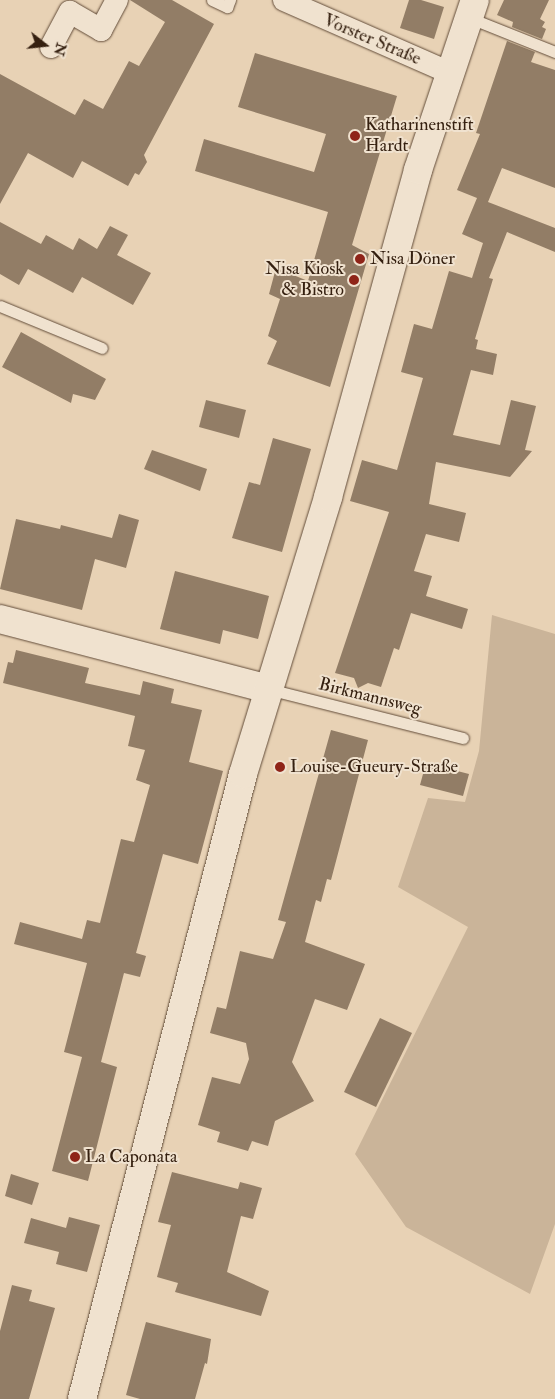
<!DOCTYPE html>
<meta charset="utf-8">
<style>
body{margin:0}
#map{position:relative;width:555px;height:1399px;overflow:hidden;background:#e8d2b5;font-family:"IM FELL Double Pica",serif}
div>[style]{position:absolute}
.green>*{inset:0;background:#cab499}
.building>*{inset:0;background:#927d66}
.roads{filter:drop-shadow(0 0 1px #624c39) drop-shadow(0 0 1px #624c39)}
.service>*{height:11px;margin:-5.5px;padding:0 5.5px;transform-origin:5.5px;border-radius:5.5px;background:#f0e2cf}
.minor>*{height:22px;margin:-11px;padding:0 11px;transform-origin:11px;border-radius:11px;background:#f0e2cf}
.tertiary>*{height:28px;margin:-14px;padding:0 14px;transform-origin:14px;border-radius:14px;background:#f0e2cf}
.secondary>*{height:28px;margin:-14px;padding:0 14px;transform-origin:14px;border-radius:14px;background:#f0e2cf}
.dots>*{width:14px;height:14px;translate:-50% -50%;box-sizing:border-box;border:2px solid #f0e2cf;border-radius:50%}
span{translate:-50% -50%;white-space:nowrap;text-align:center;line-height:1.15;-webkit-text-stroke:4px #f0e2cf;paint-order:stroke}
.street-label{font-size:18px;color:#352010}
.poi-label{font-size:18px;color:#352010}
.left{translate:0 -50%;text-align:left}
.right{translate:-100% -50%;text-align:right}
.north{position:absolute;left:20px;top:20px;width:50px;height:50px;-webkit-text-stroke:4px #f0e2cf;paint-order:stroke;rotate:106deg;font-size:14px;font-weight:700;line-height:20px;text-align:center;color:#352010}
.north::after{content:'';display:block;margin:auto;width:18px;height:22px;background:#352010;clip-path:polygon(50% 0,100% 100%,50% 72%,0 100%)}
</style>
<div id="map">
<div class="green">
<div style="clip-path:polygon(492px 615px,555px 634px,555px 1224px,530px 1294px,406px 1227px,355px 1154px,468px 927px,398px 887px,428px 798px,465px 802px,479px 751px)"></div>
</div>
<div class="building">
<div style="clip-path:polygon(130px 0,172px 0,214px 24px,144px 155px,147px 162px,139px 175px,135px 173px,128px 186px,82px 161px,73px 178px,28px 153px,0 204px,0 74px,75px 115px,84px 99px,103px 109px,129px 61px,139px 66px,165px 22px)"></div>
<div style="clip-path:polygon(409px 0,421px 0,444px 7px,434px 39px,400px 28px)"></div>
<div style="clip-path:polygon(504px 0,549px 0,540px 19px,545px 22px,542px 27px,546px 29px,542px 39px,512px 27px,513px 22px,497px 15px)"></div>
<div style="clip-path:polygon(507px 41px,535px 52px,531px 62px,555px 70px,555px 188px,502px 168px,488px 202px,555px 228px,555px 252px,507px 232px,489px 278px,493px 279px,475px 339px,478px 340px,476px 349px,497px 354px,493px 375px,471px 370px,453px 435px,500px 445px,511px 400px,536px 406px,525px 450px,532px 451px,510px 477px,436px 462px,429px 504px,466px 513px,459px 542px,426px 534px,414px 571px,432px 576px,426px 596px,468px 609px,462px 629px,411px 613px,399px 650px,394px 648px,381px 687px,368px 683px,358px 688px,354px 678px,335px 673px,389px 512px,350px 501px,362px 460px,397px 470px,423px 378px,401px 372px,414px 324px,432px 329px,449px 271px,472px 278px,483px 243px,462px 234px,477px 198px,457px 190px,480px 134px,476px 133px)"></div>
<div style="clip-path:polygon(255px 53px,397px 96px,352px 245px,369px 254px,330px 387px,267px 364px,277px 341px,268px 336px,280px 299px,269px 294px,276px 268px,308px 281px,328px 212px,195px 171px,204px 139px,314px 172px,326px 134px,238px 107px)"></div>
<div style="clip-path:polygon(0 222px,41px 244px,46px 235px,73px 250px,79px 238px,97px 249px,110px 226px,128px 235px,117px 255px,151px 273px,133px 305px,82px 277px,73px 293px,28px 269px,19px 285px,0 274px)"></div>
<div style="clip-path:polygon(21px 332px,106px 379px,95px 400px,73px 394px,71px 403px,2px 367px)"></div>
<div style="clip-path:polygon(206px 400px,246px 410px,239px 438px,199px 427px)"></div>
<div style="clip-path:polygon(273px 438px,311px 449px,282px 552px,232px 538px,249px 482px,260px 485px)"></div>
<div style="clip-path:polygon(152px 450px,207px 469px,200px 491px,144px 469px)"></div>
<div style="clip-path:polygon(119px 514px,139px 520px,126px 568px,95px 559px,82px 610px,0 589px,16px 519px,60px 529px,61px 525px,112px 538px)"></div>
<div style="clip-path:polygon(175px 571px,269px 596px,258px 639px,223px 630px,220px 644px,160px 629px)"></div>
<div style="clip-path:polygon(16px 650px,89px 668px,85px 683px,140px 695px,143px 681px,174px 689px,171px 703px,202px 710px,189px 762px,223px 771px,198px 864px,163px 854px,136px 953px,146px 956px,140px 977px,124px 973px,101px 1062px,117px 1067px,88px 1181px,52px 1171px,82px 1057px,64px 1052px,87px 963px,14px 944px,20px 922px,82px 939px,87px 920px,100px 923px,121px 839px,134px 842px,150px 785px,136px 780px,145px 750px,128px 746px,135px 716px,3px 683px,8px 662px,13px 663px)"></div>
<div style="clip-path:polygon(331px 730px,368px 740px,331px 880px,327px 879px,321px 902px,316px 900px,305px 942px,365px 964px,347px 1010px,315px 999px,292px 1062px,314px 1101px,275px 1121px,268px 1146px,252px 1141px,248px 1151px,217px 1142px,220px 1132px,198px 1125px,212px 1077px,240px 1084px,249px 1059px,246px 1043px,210px 1033px,217px 1007px,226px 1009px,240px 951px,273px 959px,286px 922px,278px 920px)"></div>
<div style="clip-path:polygon(426px 763px,469px 774px,463px 796px,420px 785px)"></div>
<div style="clip-path:polygon(380px 1018px,412px 1033px,376px 1107px,344px 1092px)"></div>
<div style="clip-path:polygon(172px 1172px,238px 1189px,240px 1182px,262px 1188px,253px 1219px,241px 1216px,227px 1272px,269px 1291px,261px 1316px,175px 1292px,178px 1283px,157px 1277px,171px 1225px,158px 1222px)"></div>
<div style="clip-path:polygon(11px 1174px,39px 1183px,32px 1205px,5px 1196px)"></div>
<div style="clip-path:polygon(69px 1217px,100px 1225px,87px 1272px,56px 1264px,59px 1252px,24px 1243px,31px 1218px,66px 1228px)"></div>
<div style="clip-path:polygon(12px 1285px,32px 1290px,29px 1301px,55px 1308px,29px 1399px,0 1399px,0 1331px)"></div>
<div style="clip-path:polygon(146px 1322px,211px 1339px,207px 1364px,205px 1363px,195px 1399px,140px 1399px,126px 1395px)"></div>
</div>
<div class="roads">
<div class="service">
<div style="left:212px;top:0;width:17px;rotate:25deg"></div>
<div style="left:227px;top:7px;width:8px;rotate:-67deg"></div>
<div style="left:470px;top:18px;width:92px;rotate:21.8deg"></div>
<div style="left:0;top:306px;width:110px;rotate:22.4deg"></div>
<div style="left:268px;top:689px;width:201px;rotate:14.1deg"></div>
</div>
<div class="minor">
<div style="left:284px;top:0;width:181px;rotate:23.7deg"></div>
<div style="left:51px;top:47px;width:40px;rotate:-62deg"></div>
<div style="left:70px;top:12px;width:36px;rotate:30deg"></div>
<div style="left:101px;top:30px;width:34px;rotate:-62deg"></div>
</div>
<div class="tertiary">
<div style="left:0;top:619px;width:277px;rotate:14.6deg"></div>
</div>
<div class="secondary">
<div style="left:82px;top:1399px;width:645px;rotate:-75.55deg"></div>
<div style="left:243px;top:774px;width:290px;rotate:-72.9deg"></div>
<div style="left:328px;top:497px;width:339px;rotate:-74.6deg"></div>
<div style="left:418px;top:170px;width:179px;rotate:-71.5deg"></div>
</div>
</div>
<div class="dots">
<div style="left:355px;top:136px;background:#8f2418"></div>
<div style="left:360px;top:259px;background:#8f2418"></div>
<div style="left:354px;top:280px;background:#8f2418"></div>
<div style="left:280px;top:767px;background:#8f2418"></div>
<div style="left:75px;top:1157px;background:#8f2418"></div>
</div>
<div class="street-label">
<span style="left:372px;top:40px;rotate:23deg">Vorster Straße</span>
<span style="left:370px;top:697px;rotate:14deg">Birkmannsweg</span>
</div>
<div class="poi-label">
<span class="left" style="left:365px;top:136px">Katharinenstift<br>Hardt</span>
<span class="left" style="left:370px;top:259px">Nisa Döner</span>
<span class="right" style="left:344px;top:280px">Nisa Kiosk<br>&amp; Bistro</span>
<span class="left" style="left:290px;top:767px">Louise-Gueury-Straße</span>
<span class="left" style="left:85px;top:1157px">La Caponata</span>
</div>
<div class="north">N</div>
</div>
